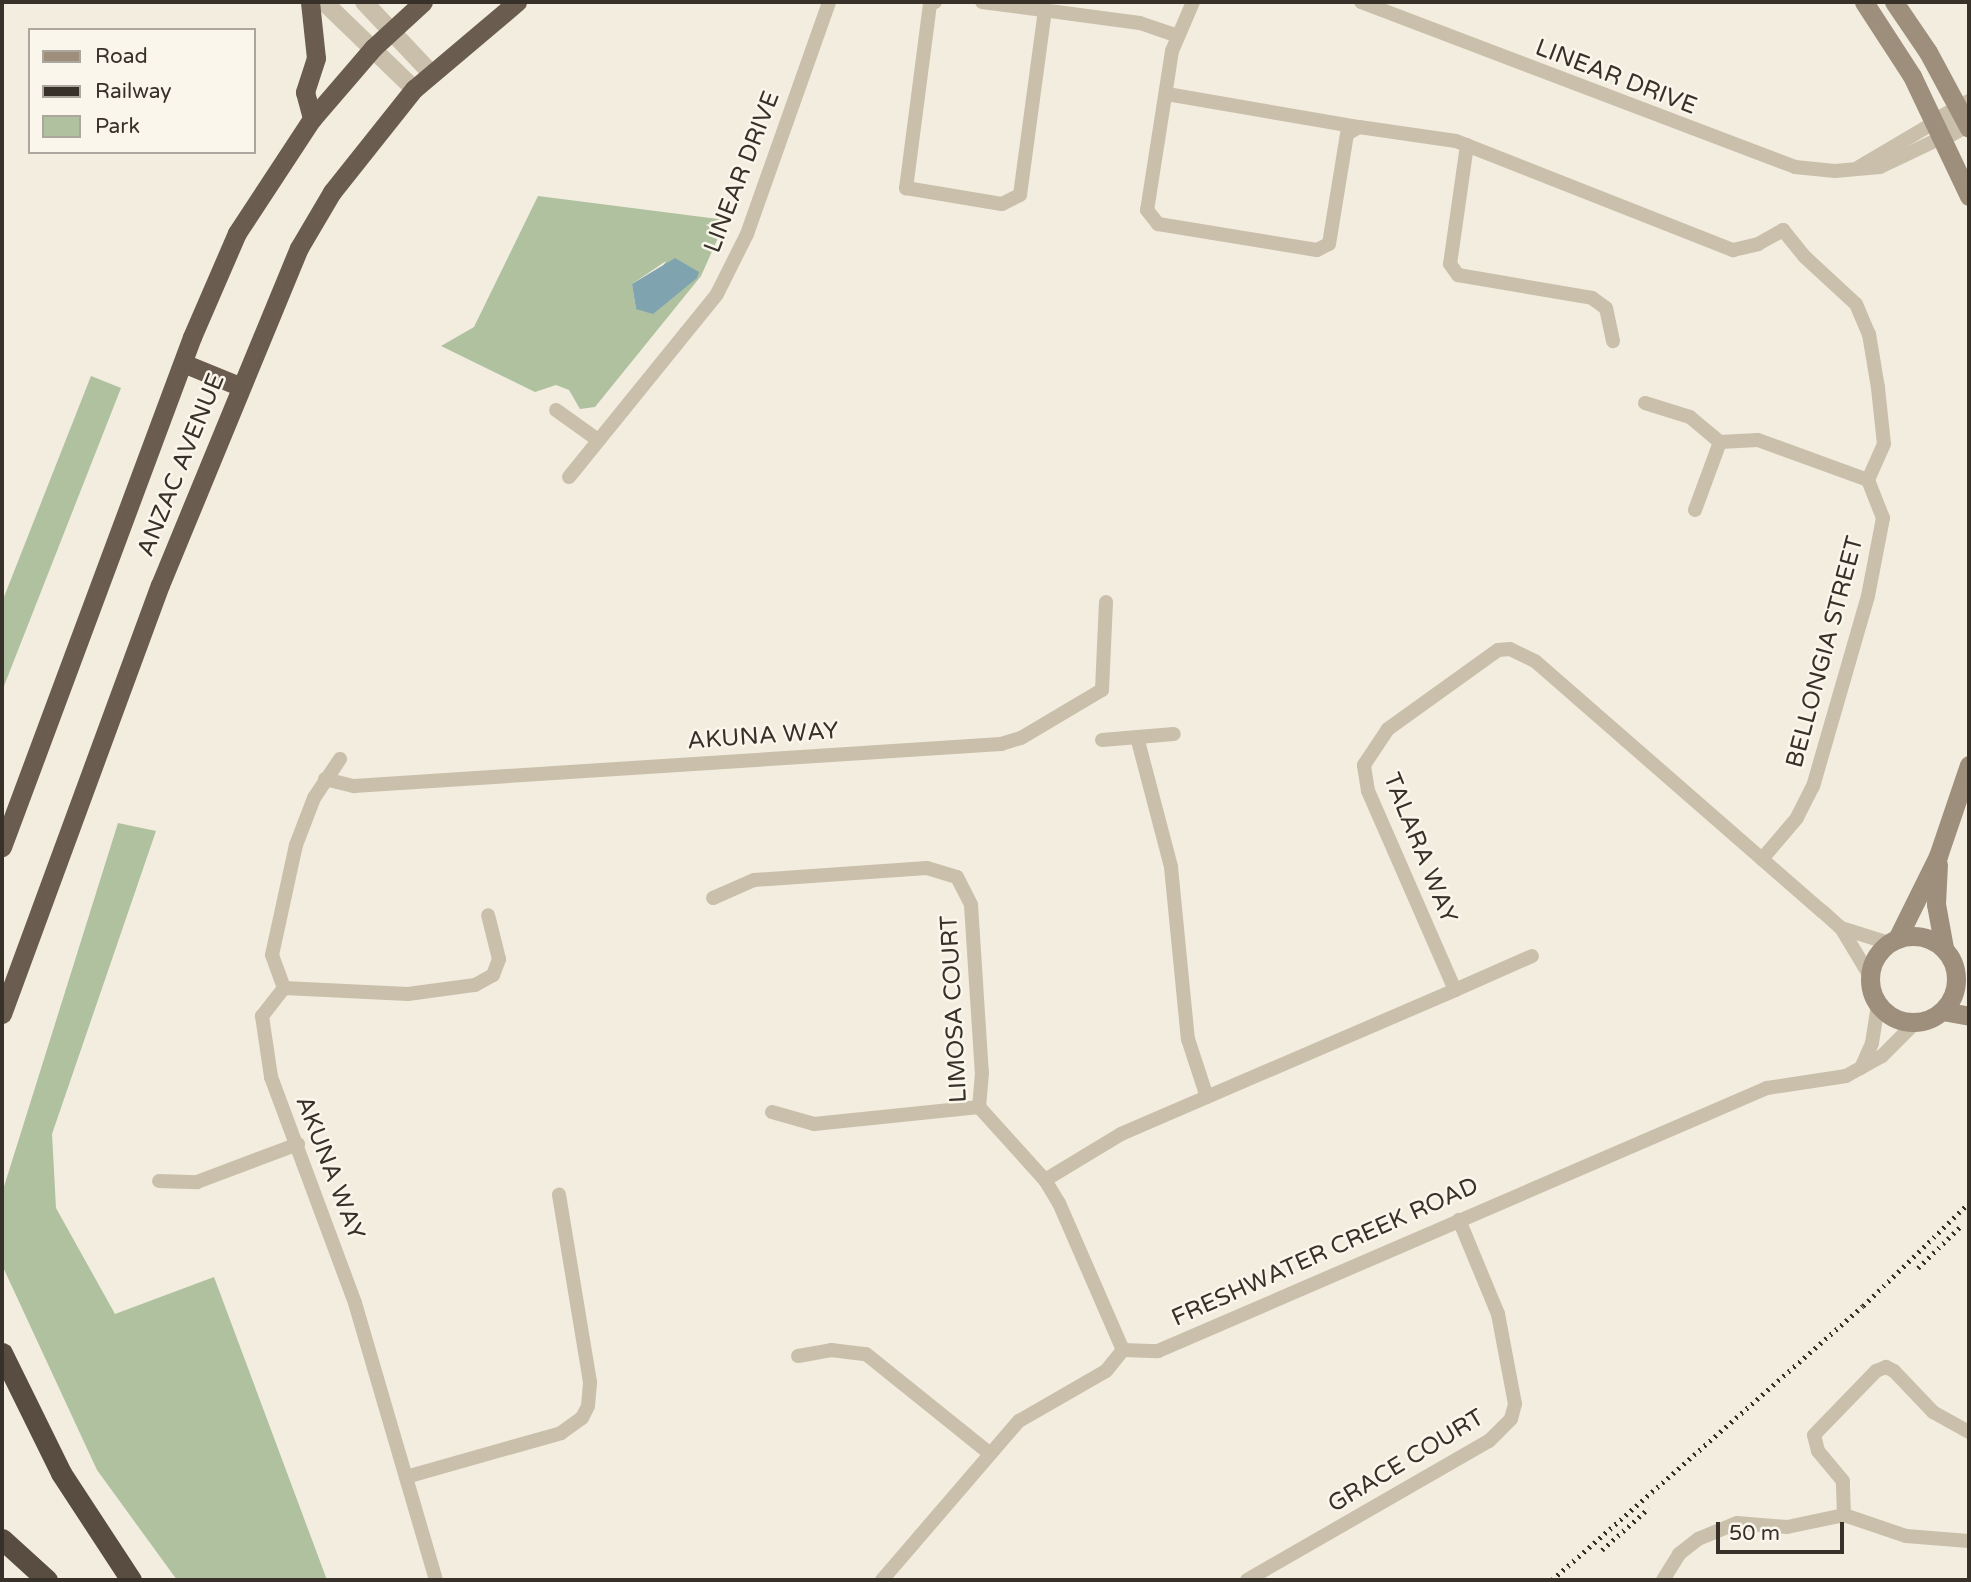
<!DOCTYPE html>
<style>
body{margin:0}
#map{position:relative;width:1971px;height:1582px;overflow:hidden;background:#f2eddf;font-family:"Varela Round",sans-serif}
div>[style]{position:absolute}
.green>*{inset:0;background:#afc19f}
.water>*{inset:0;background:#7fa3af}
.minor>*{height:14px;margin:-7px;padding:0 7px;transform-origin:7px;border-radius:7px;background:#cabfab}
.tertiary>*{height:18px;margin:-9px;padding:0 9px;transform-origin:9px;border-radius:9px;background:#cabfab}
.secondary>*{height:19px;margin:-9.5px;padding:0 9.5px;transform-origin:9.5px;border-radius:9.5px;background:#9e8f7c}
.secondary>.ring{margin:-9.5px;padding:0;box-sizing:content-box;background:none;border:19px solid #9e8f7c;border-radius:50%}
.trunk>*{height:19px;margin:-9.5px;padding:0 9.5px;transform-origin:9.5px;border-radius:9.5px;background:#6a5c4e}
.motorway>*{height:21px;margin:-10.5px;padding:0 10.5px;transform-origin:10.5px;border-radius:10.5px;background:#594d41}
.rail>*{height:5px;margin-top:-2.5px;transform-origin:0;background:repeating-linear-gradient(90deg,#38312a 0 2px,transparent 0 7px)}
span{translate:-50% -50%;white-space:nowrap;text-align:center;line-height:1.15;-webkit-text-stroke:5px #faf6ec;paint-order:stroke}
.street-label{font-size:24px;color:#38312a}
.frame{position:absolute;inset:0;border:4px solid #38312a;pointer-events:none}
.legend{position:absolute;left:28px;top:28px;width:228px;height:126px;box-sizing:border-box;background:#faf6ec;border:2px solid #aca79e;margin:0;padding:9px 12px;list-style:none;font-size:21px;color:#38312a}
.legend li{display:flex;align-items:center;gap:14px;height:35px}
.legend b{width:35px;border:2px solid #aca79e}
.scale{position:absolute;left:1716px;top:1522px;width:128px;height:32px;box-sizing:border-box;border:4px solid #38312a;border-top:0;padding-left:9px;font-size:21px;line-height:24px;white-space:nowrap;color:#38312a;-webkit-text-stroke:5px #faf6ec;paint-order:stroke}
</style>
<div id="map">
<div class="green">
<div style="clip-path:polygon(evenodd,538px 196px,726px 220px,701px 276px,595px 407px,580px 409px,569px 390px,556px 385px,535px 392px,441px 346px,474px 327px,538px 196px,666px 261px,636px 309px,632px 284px,666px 261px)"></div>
<div style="clip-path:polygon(91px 376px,121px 388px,2px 691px,2px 602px)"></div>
<div style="clip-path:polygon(118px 823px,156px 831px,52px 1134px,56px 1208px,115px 1314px,214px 1277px,327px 1580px,177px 1580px,97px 1470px,2px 1265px,2px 1193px)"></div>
</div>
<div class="water">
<div style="clip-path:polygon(675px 258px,699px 272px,697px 278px,653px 314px,636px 309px,632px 284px)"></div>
</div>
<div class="minor">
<div style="left:935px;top:2px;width:5px;rotate:158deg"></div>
<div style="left:930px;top:4px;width:186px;rotate:97.4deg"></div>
<div style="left:906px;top:188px;width:97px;rotate:9.5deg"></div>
<div style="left:1002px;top:204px;width:20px;rotate:-27deg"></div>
<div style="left:1020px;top:195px;width:187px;rotate:-82.3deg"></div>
<div style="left:982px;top:2px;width:159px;rotate:7.6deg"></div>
<div style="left:1140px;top:23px;width:39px;rotate:19deg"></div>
<div style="left:1193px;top:2px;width:53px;rotate:113.2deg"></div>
<div style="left:1172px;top:51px;width:161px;rotate:98.9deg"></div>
<div style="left:1147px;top:210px;width:18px;rotate:52deg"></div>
<div style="left:1158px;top:224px;width:161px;rotate:9.3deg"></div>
<div style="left:1317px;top:250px;width:13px;rotate:-27deg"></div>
<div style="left:1329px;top:244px;width:111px;rotate:-80.7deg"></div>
<div style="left:1347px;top:134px;width:14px;rotate:-30deg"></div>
<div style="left:1359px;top:127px;width:98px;rotate:8.2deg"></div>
<div style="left:1456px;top:141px;width:298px;rotate:21.5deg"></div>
<div style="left:1733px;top:250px;width:26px;rotate:-13deg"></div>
<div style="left:1758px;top:244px;width:29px;rotate:-29deg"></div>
<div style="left:1783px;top:230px;width:35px;rotate:51deg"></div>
<div style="left:1805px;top:257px;width:69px;rotate:42.7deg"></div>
<div style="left:1856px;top:304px;width:33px;rotate:67deg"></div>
<div style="left:1869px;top:334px;width:55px;rotate:80.5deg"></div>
<div style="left:1878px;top:388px;width:56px;rotate:83.9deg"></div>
<div style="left:1884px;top:444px;width:39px;rotate:114deg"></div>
<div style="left:1868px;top:480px;width:41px;rotate:68.5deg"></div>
<div style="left:1883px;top:518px;width:79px;rotate:100.9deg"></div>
<div style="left:1868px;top:596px;width:198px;rotate:106.1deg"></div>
<div style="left:1813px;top:786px;width:36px;rotate:117deg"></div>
<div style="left:1797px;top:818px;width:54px;rotate:130.5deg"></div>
<div style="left:1361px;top:2px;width:464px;rotate:20.8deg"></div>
<div style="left:1795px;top:167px;width:40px;rotate:5.7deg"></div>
<div style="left:1835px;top:171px;width:45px;rotate:-5.1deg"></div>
<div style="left:1880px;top:167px;width:70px;rotate:-25.5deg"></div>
<div style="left:1167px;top:94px;width:195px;rotate:9.8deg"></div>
<div style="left:1467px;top:145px;width:120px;rotate:98.1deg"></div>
<div style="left:1450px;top:264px;width:14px;rotate:54deg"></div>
<div style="left:1458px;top:275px;width:136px;rotate:9.7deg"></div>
<div style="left:1592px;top:298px;width:17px;rotate:36deg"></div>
<div style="left:1606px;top:308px;width:34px;rotate:78deg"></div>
<div style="left:1859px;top:167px;width:88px;rotate:-30.6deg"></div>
<div style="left:1645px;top:403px;width:47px;rotate:17.3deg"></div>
<div style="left:1690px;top:417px;width:39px;rotate:40deg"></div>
<div style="left:1720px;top:442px;width:38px;rotate:-3deg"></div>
<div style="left:1758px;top:440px;width:117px;rotate:20deg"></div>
<div style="left:556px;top:410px;width:52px;rotate:35.5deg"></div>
<div style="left:569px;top:477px;width:235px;rotate:-51deg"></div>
<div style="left:717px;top:294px;width:67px;rotate:-63.4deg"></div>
<div style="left:747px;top:234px;width:246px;rotate:-70.5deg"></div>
<div style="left:1695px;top:510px;width:72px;rotate:-69.8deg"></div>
<div style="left:1137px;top:737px;width:134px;rotate:75.3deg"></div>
<div style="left:1171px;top:867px;width:173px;rotate:84.4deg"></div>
<div style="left:1188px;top:1039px;width:61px;rotate:71.9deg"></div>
<div style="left:1102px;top:740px;width:72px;rotate:-4.8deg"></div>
<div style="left:325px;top:779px;width:30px;rotate:14deg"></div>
<div style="left:354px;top:786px;width:648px;rotate:-3.71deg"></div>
<div style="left:1001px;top:744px;width:21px;rotate:-17deg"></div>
<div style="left:1021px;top:738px;width:94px;rotate:-30.7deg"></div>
<div style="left:1102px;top:690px;width:88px;rotate:-87.4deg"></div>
<div style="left:713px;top:898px;width:45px;rotate:-23.7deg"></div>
<div style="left:754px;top:880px;width:173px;rotate:-4deg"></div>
<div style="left:927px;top:868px;width:31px;rotate:17deg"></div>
<div style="left:957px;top:877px;width:31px;rotate:63deg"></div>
<div style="left:971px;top:905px;width:168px;rotate:86.3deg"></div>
<div style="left:982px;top:1073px;width:34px;rotate:95deg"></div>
<div style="left:979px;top:1107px;width:98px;rotate:47.9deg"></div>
<div style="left:1045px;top:1180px;width:27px;rotate:59deg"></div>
<div style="left:1059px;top:1203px;width:160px;rotate:66.5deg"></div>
<div style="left:1841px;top:928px;width:50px;rotate:17.4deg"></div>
<div style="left:284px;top:988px;width:36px;rotate:128deg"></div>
<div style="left:262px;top:1016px;width:62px;rotate:81.6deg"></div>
<div style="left:271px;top:1077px;width:241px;rotate:69.6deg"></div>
<div style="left:355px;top:1303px;width:289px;rotate:73.7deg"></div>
<div style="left:284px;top:988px;width:124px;rotate:2.8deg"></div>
<div style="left:408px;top:994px;width:68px;rotate:-7.7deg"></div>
<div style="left:475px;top:985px;width:21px;rotate:-29deg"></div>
<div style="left:493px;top:975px;width:17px;rotate:-69deg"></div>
<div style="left:499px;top:959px;width:45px;rotate:-104deg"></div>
<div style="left:284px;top:988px;width:35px;rotate:-110deg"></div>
<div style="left:272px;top:955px;width:113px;rotate:-77.7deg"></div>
<div style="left:296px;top:845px;width:50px;rotate:-69deg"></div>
<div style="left:314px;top:798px;width:47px;rotate:-56.3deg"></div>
<div style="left:1455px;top:990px;width:84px;rotate:-23.8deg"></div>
<div style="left:1861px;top:1068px;width:27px;rotate:-66deg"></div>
<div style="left:1872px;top:1043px;width:39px;rotate:-81deg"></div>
<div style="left:772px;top:1112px;width:44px;rotate:15.9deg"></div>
<div style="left:814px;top:1124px;width:166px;rotate:-5.9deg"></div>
<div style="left:1045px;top:1180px;width:89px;rotate:-31.2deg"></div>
<div style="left:1121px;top:1134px;width:364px;rotate:-23.3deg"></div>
<div style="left:1455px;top:990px;width:217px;rotate:-113.6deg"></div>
<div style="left:1368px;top:791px;width:26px;rotate:-99deg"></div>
<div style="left:1364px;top:765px;width:43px;rotate:-56.3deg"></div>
<div style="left:1388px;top:729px;width:135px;rotate:-35.7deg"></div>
<div style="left:1498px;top:650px;width:12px;rotate:-5deg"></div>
<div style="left:1510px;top:649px;width:28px;rotate:26deg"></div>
<div style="left:1535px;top:661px;width:381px;rotate:41.1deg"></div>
<div style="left:1822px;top:911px;width:25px;rotate:42deg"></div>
<div style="left:1841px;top:928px;width:56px;rotate:58.9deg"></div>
<div style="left:159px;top:1181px;width:38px;rotate:2deg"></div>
<div style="left:197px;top:1182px;width:108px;rotate:-20.6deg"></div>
<div style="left:798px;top:1356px;width:34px;rotate:-10deg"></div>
<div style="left:831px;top:1350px;width:35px;rotate:7deg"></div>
<div style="left:866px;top:1354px;width:158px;rotate:38.8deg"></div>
<div style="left:406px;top:1477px;width:161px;rotate:-15.8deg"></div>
<div style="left:561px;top:1433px;width:26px;rotate:-36deg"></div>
<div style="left:582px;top:1418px;width:13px;rotate:-63deg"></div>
<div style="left:588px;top:1406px;width:24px;rotate:-85deg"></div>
<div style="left:590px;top:1382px;width:190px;rotate:-99.4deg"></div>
<div style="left:1844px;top:1515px;width:34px;rotate:-92deg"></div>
<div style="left:1843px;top:1481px;width:39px;rotate:-130deg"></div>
<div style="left:1818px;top:1451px;width:16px;rotate:-104deg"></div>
<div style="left:1814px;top:1435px;width:89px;rotate:-45.9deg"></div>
<div style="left:1876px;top:1371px;width:11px;rotate:-22deg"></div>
<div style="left:1886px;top:1367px;width:9px;rotate:27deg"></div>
<div style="left:1894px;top:1371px;width:57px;rotate:46.4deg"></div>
<div style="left:1933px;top:1412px;width:41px;rotate:29.1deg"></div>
<div style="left:882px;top:1580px;width:210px;rotate:-49.3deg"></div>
<div style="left:1019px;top:1421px;width:100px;rotate:-29.9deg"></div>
<div style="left:1106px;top:1371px;width:27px;rotate:-51deg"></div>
<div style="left:1123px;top:1350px;width:35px;rotate:2deg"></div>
<div style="left:1158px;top:1351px;width:663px;rotate:-23.36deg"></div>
<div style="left:1767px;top:1088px;width:80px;rotate:-8.6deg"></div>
<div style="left:1846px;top:1076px;width:41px;rotate:-29.1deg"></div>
<div style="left:1882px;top:1056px;width:48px;rotate:-45deg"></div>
<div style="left:1247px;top:1580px;width:279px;rotate:-29.9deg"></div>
<div style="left:1489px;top:1441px;width:31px;rotate:-45deg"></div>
<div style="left:1511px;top:1419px;width:16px;rotate:-75deg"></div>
<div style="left:1515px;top:1404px;width:92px;rotate:-100.7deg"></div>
<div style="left:1498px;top:1314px;width:102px;rotate:-112.5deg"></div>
<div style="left:1663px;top:1580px;width:31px;rotate:-58deg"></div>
<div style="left:1679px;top:1554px;width:24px;rotate:-38deg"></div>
<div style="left:1698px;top:1539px;width:42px;rotate:-22.3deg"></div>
<div style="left:1737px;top:1523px;width:50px;rotate:4.6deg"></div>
<div style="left:1787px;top:1527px;width:58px;rotate:-11.9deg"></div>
<div style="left:1844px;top:1515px;width:65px;rotate:18.7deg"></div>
<div style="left:1906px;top:1536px;width:63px;rotate:4.5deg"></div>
</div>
<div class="tertiary">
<div style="left:324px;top:2px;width:125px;rotate:44deg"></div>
<div style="left:364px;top:2px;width:98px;rotate:46.7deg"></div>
<div style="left:1935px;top:122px;width:39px;rotate:-29deg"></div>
<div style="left:1943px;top:137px;width:30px;rotate:-28deg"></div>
</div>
<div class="secondary">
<div style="left:1864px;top:2px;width:88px;rotate:57deg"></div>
<div style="left:1912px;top:76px;width:133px;rotate:64.6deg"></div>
<div style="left:1894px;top:2px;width:60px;rotate:55.8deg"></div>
<div style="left:1928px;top:52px;width:86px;rotate:61.7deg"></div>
<div style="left:1938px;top:864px;width:40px;rotate:92.9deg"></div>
<div style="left:1936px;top:904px;width:45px;rotate:79.7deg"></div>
<div class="ring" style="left:1870px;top:936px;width:67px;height:67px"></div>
<div style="left:1897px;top:939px;width:93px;rotate:-63.7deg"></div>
<div style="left:1938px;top:856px;width:96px;rotate:-71.2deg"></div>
<div style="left:1942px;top:1011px;width:27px;rotate:10deg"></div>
</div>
<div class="trunk">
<div style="left:310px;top:2px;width:56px;rotate:83.9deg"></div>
<div style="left:316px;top:58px;width:36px;rotate:108deg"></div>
<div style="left:305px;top:92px;width:28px;rotate:75deg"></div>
<div style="left:183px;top:363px;width:61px;rotate:22.3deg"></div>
<div style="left:2px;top:847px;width:544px;rotate:-69.57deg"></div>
<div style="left:192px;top:337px;width:113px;rotate:-66.6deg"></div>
<div style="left:237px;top:233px;width:136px;rotate:-56.7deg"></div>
<div style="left:312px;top:119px;width:94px;rotate:-49.3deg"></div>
<div style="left:373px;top:48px;width:68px;rotate:-42.6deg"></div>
<div style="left:2px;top:1014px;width:457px;rotate:-69.8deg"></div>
<div style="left:160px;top:585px;width:365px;rotate:-67.6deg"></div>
<div style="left:299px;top:248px;width:65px;rotate:-59.5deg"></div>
<div style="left:332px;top:192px;width:132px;rotate:-51.5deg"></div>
<div style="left:414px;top:89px;width:135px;rotate:-40.2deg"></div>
</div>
<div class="motorway">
<div style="left:2px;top:1353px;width:134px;rotate:63.8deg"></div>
<div style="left:61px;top:1473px;width:128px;rotate:56.8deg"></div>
<div style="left:2px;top:1539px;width:61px;rotate:42.3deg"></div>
</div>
<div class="rail">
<div style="left:1918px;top:1268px;width:59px;rotate:-44.3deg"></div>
<div style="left:1602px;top:1550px;width:63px;rotate:-41.8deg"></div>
<div style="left:1552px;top:1580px;width:414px;rotate:-41.4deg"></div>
<div style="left:1863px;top:1306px;width:148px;rotate:-44.2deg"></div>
</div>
<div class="street-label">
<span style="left:1616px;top:77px;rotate:21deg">LINEAR DRIVE</span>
<span style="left:742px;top:172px;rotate:-69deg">LINEAR DRIVE</span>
<span style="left:181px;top:465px;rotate:-68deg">ANZAC AVENUE</span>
<span style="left:1825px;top:652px;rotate:-75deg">BELLONGIA STREET</span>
<span style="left:763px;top:736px;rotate:-4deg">AKUNA WAY</span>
<span style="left:1420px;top:848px;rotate:68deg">TALARA WAY</span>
<span style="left:954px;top:1009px;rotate:-93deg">LIMOSA COURT</span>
<span style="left:330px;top:1168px;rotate:69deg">AKUNA WAY</span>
<span style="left:1325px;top:1252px;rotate:-24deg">FRESHWATER CREEK ROAD</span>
<span style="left:1406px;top:1461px;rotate:-31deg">GRACE COURT</span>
</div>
<div class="frame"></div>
<ul class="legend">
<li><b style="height:9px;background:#9e8f7c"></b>Road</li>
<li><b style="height:9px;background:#38312a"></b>Railway</li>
<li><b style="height:19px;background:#afc19f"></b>Park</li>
</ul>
<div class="scale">50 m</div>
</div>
